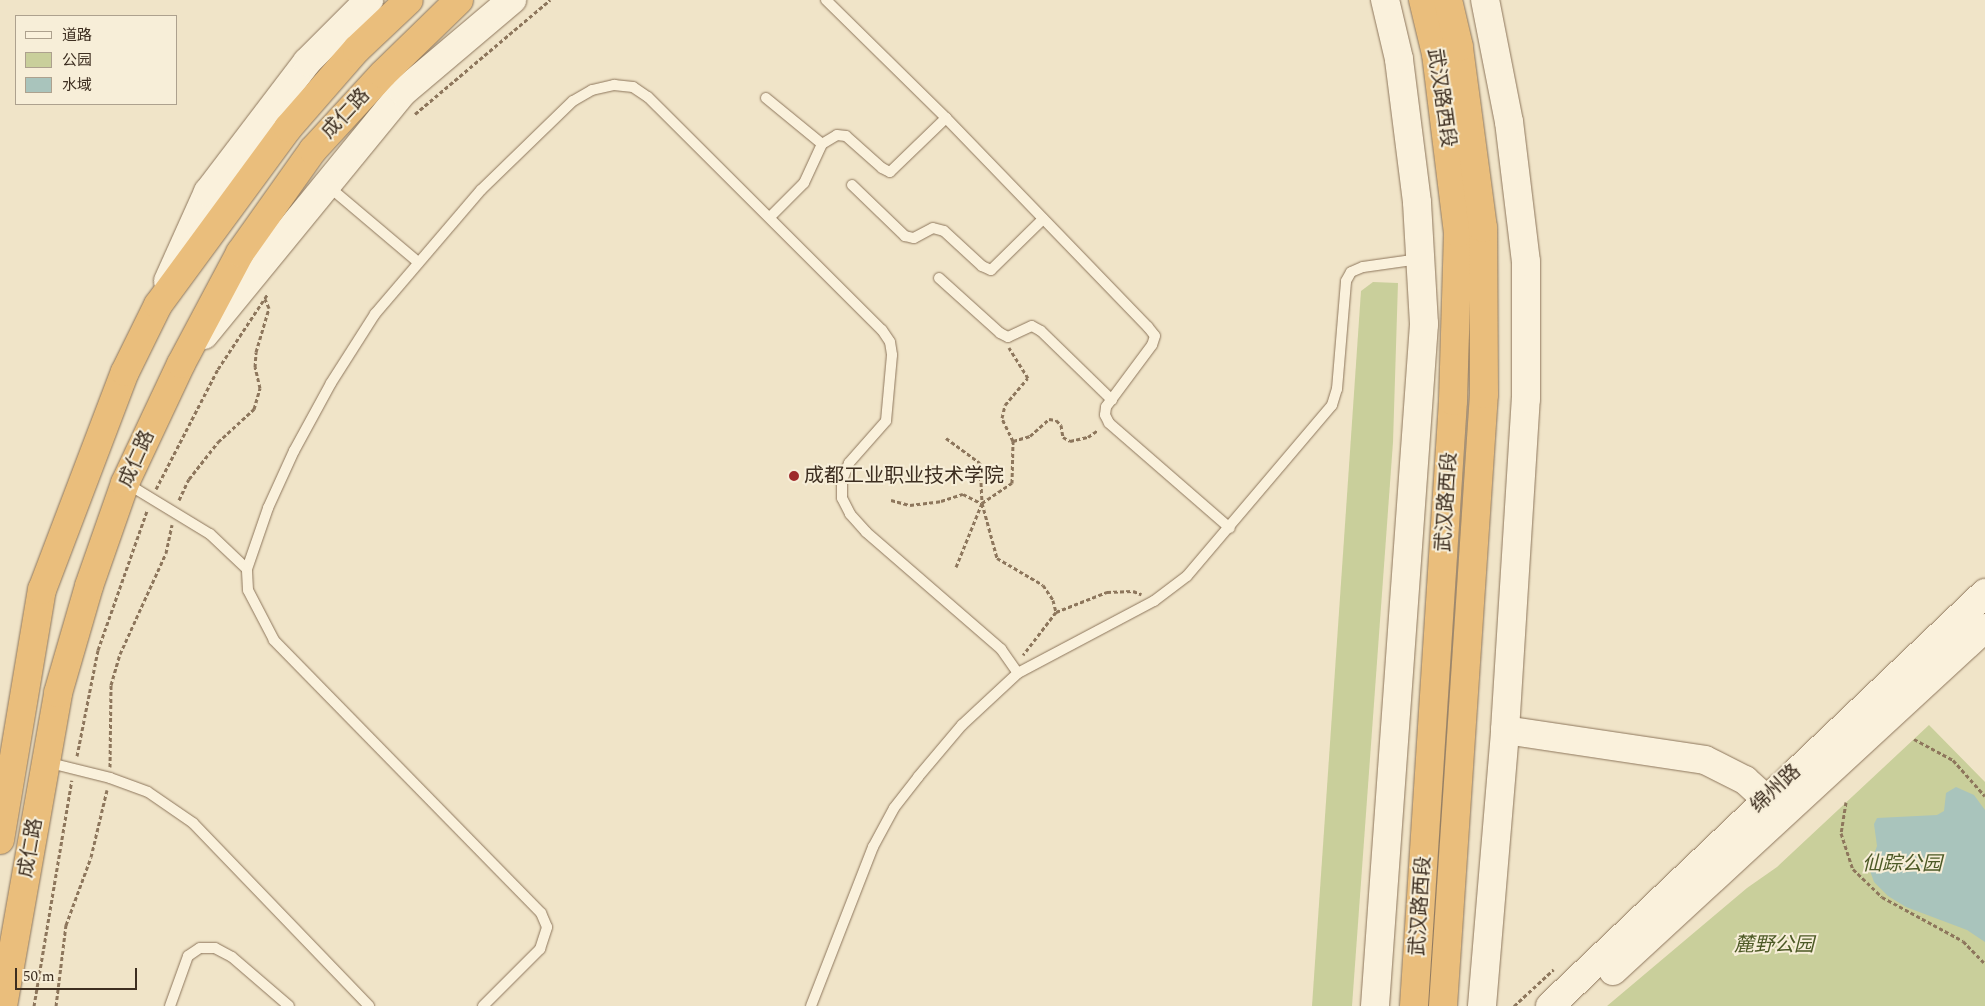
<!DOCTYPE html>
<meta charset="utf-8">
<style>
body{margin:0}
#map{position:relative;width:1985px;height:1006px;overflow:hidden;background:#f0e4c8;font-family:Spectral,"Noto Sans SC",serif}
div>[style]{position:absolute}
.green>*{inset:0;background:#c9cf9b}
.water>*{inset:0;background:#a9c4bc}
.path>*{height:3px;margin-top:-1.5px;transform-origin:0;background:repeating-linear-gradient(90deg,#8d765c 0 4px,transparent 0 6.5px)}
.roads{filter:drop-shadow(0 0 1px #8d765c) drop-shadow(0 0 1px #8d765c)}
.service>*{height:10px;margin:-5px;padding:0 5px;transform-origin:5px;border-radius:5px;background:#faf1dc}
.secondary>*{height:28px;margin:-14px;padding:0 14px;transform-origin:14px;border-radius:14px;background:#faf1dc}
.trunk>*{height:28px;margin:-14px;padding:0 14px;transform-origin:14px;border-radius:14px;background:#eabe7c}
.dots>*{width:14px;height:14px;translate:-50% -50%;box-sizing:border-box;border:2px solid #f7eed8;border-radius:50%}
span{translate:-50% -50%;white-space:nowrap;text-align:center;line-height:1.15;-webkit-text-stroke:4px #f7eed8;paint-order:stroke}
.street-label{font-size:20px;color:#3d2e20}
.poi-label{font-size:20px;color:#3d2e20}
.left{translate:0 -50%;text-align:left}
.park-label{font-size:20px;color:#4d5a26;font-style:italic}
.legend{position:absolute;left:15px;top:15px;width:162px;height:90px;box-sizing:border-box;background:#f7eed8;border:1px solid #ada18e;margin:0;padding:6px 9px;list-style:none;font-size:15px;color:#3d2e20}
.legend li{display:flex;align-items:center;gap:10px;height:25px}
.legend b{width:25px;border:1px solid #ada18e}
.scale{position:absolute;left:15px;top:968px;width:122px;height:22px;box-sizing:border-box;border:2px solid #3d2e20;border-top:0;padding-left:6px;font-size:15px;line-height:18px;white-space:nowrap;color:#3d2e20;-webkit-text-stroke:4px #f7eed8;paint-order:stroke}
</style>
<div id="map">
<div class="green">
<div style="clip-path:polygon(1373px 282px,1398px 283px,1393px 442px,1352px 1006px,1312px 1006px,1361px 291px)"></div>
<div style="clip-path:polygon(1929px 725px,1985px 782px,1985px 1006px,1607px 1006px,1747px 888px,1777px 867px)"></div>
</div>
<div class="water">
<div style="clip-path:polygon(1956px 787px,1974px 795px,1985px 810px,1985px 942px,1967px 930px,1906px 907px,1888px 896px,1874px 882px,1869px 868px,1877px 846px,1874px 824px,1877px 818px,1937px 815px,1944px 811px,1946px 793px)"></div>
</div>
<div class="path">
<div style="left:415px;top:114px;width:177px;rotate:-40.2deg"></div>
<div style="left:946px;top:438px;width:42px;rotate:36.3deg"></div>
<div style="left:980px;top:463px;width:40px;rotate:87.1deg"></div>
<div style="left:982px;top:503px;width:57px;rotate:74.7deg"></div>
<div style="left:997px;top:558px;width:53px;rotate:30.4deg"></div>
<div style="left:1043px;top:585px;width:18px;rotate:56deg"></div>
<div style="left:1053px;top:600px;width:12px;rotate:76deg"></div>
<div style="left:1056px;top:612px;width:54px;rotate:127.5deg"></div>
<div style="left:1013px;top:441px;width:18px;rotate:-16deg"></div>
<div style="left:1030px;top:436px;width:25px;rotate:-42deg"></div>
<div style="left:1049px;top:419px;width:7px;rotate:8deg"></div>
<div style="left:1056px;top:420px;width:7px;rotate:45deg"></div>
<div style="left:1061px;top:425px;width:12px;rotate:81deg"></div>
<div style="left:1063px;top:437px;width:8px;rotate:30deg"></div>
<div style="left:1070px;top:441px;width:18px;rotate:-13deg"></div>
<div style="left:1088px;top:437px;width:12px;rotate:-35deg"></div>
<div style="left:156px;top:489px;width:135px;rotate:-62.7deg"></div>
<div style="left:218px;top:369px;width:89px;rotate:-56.5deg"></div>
<div style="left:179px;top:500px;width:23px;rotate:-65deg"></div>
<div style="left:189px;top:479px;width:47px;rotate:-51.9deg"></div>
<div style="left:218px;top:442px;width:49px;rotate:-42.5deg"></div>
<div style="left:254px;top:409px;width:22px;rotate:-74deg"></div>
<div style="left:260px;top:388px;width:22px;rotate:-103deg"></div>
<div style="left:255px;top:367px;width:15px;rotate:-86deg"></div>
<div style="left:256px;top:352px;width:46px;rotate:-73.5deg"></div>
<div style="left:269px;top:308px;width:10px;rotate:-114deg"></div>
<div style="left:891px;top:500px;width:20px;rotate:15deg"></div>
<div style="left:910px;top:505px;width:31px;rotate:-7deg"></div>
<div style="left:941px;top:501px;width:23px;rotate:-18deg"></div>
<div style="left:963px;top:494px;width:20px;rotate:27deg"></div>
<div style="left:956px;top:567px;width:69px;rotate:-67.9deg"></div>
<div style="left:982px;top:503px;width:36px;rotate:-34deg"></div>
<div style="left:1012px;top:483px;width:42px;rotate:-88.6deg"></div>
<div style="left:1013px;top:441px;width:25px;rotate:-116deg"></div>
<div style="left:1002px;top:418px;width:13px;rotate:-77deg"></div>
<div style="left:1005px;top:405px;width:35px;rotate:-50deg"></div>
<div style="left:1028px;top:378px;width:36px;rotate:-122deg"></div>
<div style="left:1056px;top:612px;width:55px;rotate:-21.4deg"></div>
<div style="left:1107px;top:592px;width:26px;rotate:-2deg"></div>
<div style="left:1133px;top:591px;width:9px;rotate:21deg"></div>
<div style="left:1914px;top:739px;width:44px;rotate:28.3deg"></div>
<div style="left:1953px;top:760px;width:48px;rotate:48.4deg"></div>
<div style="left:77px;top:756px;width:108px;rotate:-78.8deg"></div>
<div style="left:98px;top:650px;width:147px;rotate:-70.6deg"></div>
<div style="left:110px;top:767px;width:82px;rotate:-89.3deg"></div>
<div style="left:111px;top:685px;width:32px;rotate:-74deg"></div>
<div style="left:120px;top:654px;width:111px;rotate:-65.5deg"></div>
<div style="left:166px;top:553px;width:29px;rotate:-78deg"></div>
<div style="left:1846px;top:802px;width:31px;rotate:99deg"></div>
<div style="left:1841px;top:833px;width:38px;rotate:72deg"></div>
<div style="left:1853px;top:869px;width:40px;rotate:44deg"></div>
<div style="left:1882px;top:897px;width:92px;rotate:28.5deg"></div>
<div style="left:1963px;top:941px;width:32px;rotate:46deg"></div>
<div style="left:34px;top:1006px;width:229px;rotate:-80.5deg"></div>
<div style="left:56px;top:1006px;width:82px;rotate:-83deg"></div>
<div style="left:66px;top:925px;width:72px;rotate:-69.8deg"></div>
<div style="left:91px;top:857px;width:69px;rotate:-76.6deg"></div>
<div style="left:1514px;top:1006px;width:54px;rotate:-42.8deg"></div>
</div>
<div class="roads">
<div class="service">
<div style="left:826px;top:0;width:168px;rotate:44.5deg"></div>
<div style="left:946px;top:118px;width:291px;rotate:46deg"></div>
<div style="left:1148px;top:327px;width:11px;rotate:52deg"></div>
<div style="left:1155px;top:336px;width:9px;rotate:108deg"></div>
<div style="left:1152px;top:345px;width:77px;rotate:126.6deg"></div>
<div style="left:1106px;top:407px;width:8px;rotate:97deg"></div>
<div style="left:1105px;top:415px;width:9px;rotate:63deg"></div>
<div style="left:1109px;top:423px;width:160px;rotate:41deg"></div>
<div style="left:766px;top:98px;width:72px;rotate:39.4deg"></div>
<div style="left:822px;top:144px;width:17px;rotate:-31deg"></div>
<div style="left:837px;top:135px;width:9px;rotate:6deg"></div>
<div style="left:846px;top:136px;width:48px;rotate:41.6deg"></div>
<div style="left:882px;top:168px;width:9px;rotate:27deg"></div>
<div style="left:890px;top:172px;width:78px;rotate:-44deg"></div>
<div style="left:852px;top:185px;width:74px;rotate:43.9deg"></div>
<div style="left:905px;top:236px;width:9px;rotate:13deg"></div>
<div style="left:914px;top:238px;width:21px;rotate:-28deg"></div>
<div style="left:933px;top:228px;width:11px;rotate:15deg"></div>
<div style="left:944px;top:231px;width:52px;rotate:42.6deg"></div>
<div style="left:982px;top:266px;width:10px;rotate:24deg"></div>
<div style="left:991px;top:270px;width:73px;rotate:-44.4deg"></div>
<div style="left:328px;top:186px;width:118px;rotate:40.2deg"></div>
<div style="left:770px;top:217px;width:48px;rotate:-45deg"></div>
<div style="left:804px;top:183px;width:43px;rotate:-65.2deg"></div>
<div style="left:939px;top:278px;width:82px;rotate:42deg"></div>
<div style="left:1000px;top:333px;width:9px;rotate:27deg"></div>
<div style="left:1008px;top:337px;width:26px;rotate:-25deg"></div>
<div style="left:1032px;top:326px;width:10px;rotate:29deg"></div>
<div style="left:1041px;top:331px;width:99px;rotate:44.2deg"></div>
<div style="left:126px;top:483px;width:98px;rotate:31.3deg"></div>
<div style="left:210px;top:534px;width:51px;rotate:43.4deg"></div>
<div style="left:46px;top:762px;width:66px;rotate:14deg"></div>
<div style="left:110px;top:778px;width:40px;rotate:20.2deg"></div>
<div style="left:148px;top:792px;width:55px;rotate:34.6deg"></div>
<div style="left:193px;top:823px;width:254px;rotate:46.1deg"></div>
<div style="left:170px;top:1006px;width:53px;rotate:-70.2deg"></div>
<div style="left:188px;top:956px;width:14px;rotate:-34deg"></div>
<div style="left:200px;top:948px;width:15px"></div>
<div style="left:215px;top:948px;width:19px;rotate:28deg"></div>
<div style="left:232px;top:957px;width:75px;rotate:40.7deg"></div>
<div style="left:483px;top:1006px;width:81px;rotate:-45deg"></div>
<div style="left:540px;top:949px;width:23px;rotate:-72deg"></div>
<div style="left:547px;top:927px;width:15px;rotate:-113deg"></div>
<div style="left:541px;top:913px;width:382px;rotate:-134.4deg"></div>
<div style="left:274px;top:640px;width:56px;rotate:-117.5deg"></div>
<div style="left:248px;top:590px;width:21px;rotate:-93deg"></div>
<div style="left:247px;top:569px;width:65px;rotate:-71deg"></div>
<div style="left:268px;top:508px;width:63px;rotate:-65.5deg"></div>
<div style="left:294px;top:451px;width:77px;rotate:-61.4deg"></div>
<div style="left:331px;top:383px;width:82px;rotate:-57.5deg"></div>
<div style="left:375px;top:314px;width:163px;rotate:-49.5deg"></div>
<div style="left:481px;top:190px;width:128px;rotate:-44.1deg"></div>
<div style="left:573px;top:101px;width:22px;rotate:-30deg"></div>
<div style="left:592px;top:90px;width:23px;rotate:-13deg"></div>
<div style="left:614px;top:85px;width:19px;rotate:6deg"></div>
<div style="left:633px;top:87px;width:18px;rotate:34deg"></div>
<div style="left:648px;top:97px;width:330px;rotate:44.9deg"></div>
<div style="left:882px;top:330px;width:14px;rotate:56deg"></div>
<div style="left:890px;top:342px;width:13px;rotate:81deg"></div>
<div style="left:892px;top:355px;width:66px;rotate:95.2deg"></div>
<div style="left:886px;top:421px;width:56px;rotate:131.4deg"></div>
<div style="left:849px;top:463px;width:18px;rotate:112deg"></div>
<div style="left:842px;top:480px;width:18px;rotate:90deg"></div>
<div style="left:842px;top:498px;width:18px;rotate:63deg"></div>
<div style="left:850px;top:514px;width:24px;rotate:48deg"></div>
<div style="left:866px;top:532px;width:179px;rotate:40.9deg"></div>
<div style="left:1001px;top:649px;width:29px;rotate:55deg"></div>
<div style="left:811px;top:1006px;width:171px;rotate:-68.7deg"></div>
<div style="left:873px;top:847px;width:44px;rotate:-61.7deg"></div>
<div style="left:894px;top:808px;width:39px;rotate:-52deg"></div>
<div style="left:918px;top:777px;width:68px;rotate:-49.8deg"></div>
<div style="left:962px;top:725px;width:76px;rotate:-42.9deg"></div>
<div style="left:1018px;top:673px;width:154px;rotate:-27.9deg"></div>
<div style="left:1154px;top:601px;width:41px;rotate:-37.1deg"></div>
<div style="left:1187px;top:576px;width:224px;rotate:-49.7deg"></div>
<div style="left:1332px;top:405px;width:17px;rotate:-73deg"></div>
<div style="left:1337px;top:389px;width:108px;rotate:-85.2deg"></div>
<div style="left:1346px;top:281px;width:10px;rotate:-61deg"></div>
<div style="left:1351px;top:272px;width:13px;rotate:-23deg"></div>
<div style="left:1363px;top:267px;width:57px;rotate:-8.1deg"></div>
</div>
<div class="secondary">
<div style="left:168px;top:281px;width:98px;rotate:-65.8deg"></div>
<div style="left:208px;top:192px;width:163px;rotate:-52.7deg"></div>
<div style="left:307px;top:62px;width:88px;rotate:-45deg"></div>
<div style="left:204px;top:335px;width:314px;rotate:-50.7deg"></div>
<div style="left:403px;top:92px;width:143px;rotate:-40.2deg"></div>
<div style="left:1505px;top:730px;width:202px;rotate:8.5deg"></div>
<div style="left:1705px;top:760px;width:45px;rotate:26.6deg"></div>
<div style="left:1745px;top:780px;width:45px;rotate:42.3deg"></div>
<div style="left:1613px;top:971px;width:506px;rotate:-42.68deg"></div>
<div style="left:1375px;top:1006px;width:684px;rotate:-85.89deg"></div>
<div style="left:1424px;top:324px;width:122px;rotate:-93.3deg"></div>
<div style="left:1417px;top:202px;width:144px;rotate:-97.2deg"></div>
<div style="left:1399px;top:59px;width:61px;rotate:-103.3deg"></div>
<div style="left:1482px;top:1006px;width:277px;rotate:-85.2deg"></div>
<div style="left:1505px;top:730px;width:332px;rotate:-86.4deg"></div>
<div style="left:1526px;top:399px;width:137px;rotate:-90deg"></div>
<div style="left:1526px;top:262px;width:141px;rotate:-96.9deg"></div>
<div style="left:1509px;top:122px;width:124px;rotate:-101.1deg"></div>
<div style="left:1550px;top:1006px;width:600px;rotate:-43.51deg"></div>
</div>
<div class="trunk">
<div style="left:0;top:840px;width:254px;rotate:-80.5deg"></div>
<div style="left:42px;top:590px;width:233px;rotate:-69.2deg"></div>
<div style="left:125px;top:372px;width:75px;rotate:-63.8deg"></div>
<div style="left:158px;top:305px;width:220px;rotate:-53.7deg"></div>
<div style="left:288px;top:128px;width:105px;rotate:-48.9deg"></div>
<div style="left:357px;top:49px;width:71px;rotate:-43.3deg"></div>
<div style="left:3px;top:1006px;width:318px;rotate:-80deg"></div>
<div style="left:58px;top:693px;width:111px;rotate:-73.8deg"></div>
<div style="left:89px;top:586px;width:109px;rotate:-70.7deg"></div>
<div style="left:125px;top:483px;width:132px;rotate:-64.8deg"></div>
<div style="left:181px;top:364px;width:126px;rotate:-62deg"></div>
<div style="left:240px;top:253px;width:126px;rotate:-54.7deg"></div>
<div style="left:313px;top:150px;width:103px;rotate:-47.4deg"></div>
<div style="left:383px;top:74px;width:106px;rotate:-44.2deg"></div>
<div style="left:1414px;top:1006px;width:606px;rotate:-86.31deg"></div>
<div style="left:1453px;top:401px;width:168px;rotate:-88.3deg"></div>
<div style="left:1458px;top:233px;width:180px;rotate:-97deg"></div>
<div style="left:1436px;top:54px;width:56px;rotate:-103.5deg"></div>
<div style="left:1443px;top:1006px;width:613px;rotate:-86.17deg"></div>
<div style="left:1484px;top:394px;width:166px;rotate:-90.3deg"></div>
<div style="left:1483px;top:228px;width:183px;rotate:-97.6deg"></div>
<div style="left:1459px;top:47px;width:48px;rotate:-103.2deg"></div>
</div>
</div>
<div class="dots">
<div style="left:794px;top:476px;background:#9e2a2b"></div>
</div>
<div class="street-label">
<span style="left:1441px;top:98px;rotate:82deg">武汉路西段</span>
<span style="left:346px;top:114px;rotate:-47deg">成仁路</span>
<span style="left:137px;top:459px;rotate:-66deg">成仁路</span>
<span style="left:1447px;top:502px;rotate:-86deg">武汉路西段</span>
<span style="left:1776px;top:789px;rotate:-43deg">绵州路</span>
<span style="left:31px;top:848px;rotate:-80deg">成仁路</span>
<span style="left:1421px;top:906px;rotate:-86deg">武汉路西段</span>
</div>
<div class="poi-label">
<span class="left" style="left:804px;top:476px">成都工业职业技术学院</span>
</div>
<div class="park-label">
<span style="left:1902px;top:864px">仙踪公园</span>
<span style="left:1774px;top:945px">麓野公园</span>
</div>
<ul class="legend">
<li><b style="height:6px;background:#faf1dc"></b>道路</li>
<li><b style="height:14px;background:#c9cf9b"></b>公园</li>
<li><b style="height:14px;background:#a9c4bc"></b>水域</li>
</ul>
<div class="scale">50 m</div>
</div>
